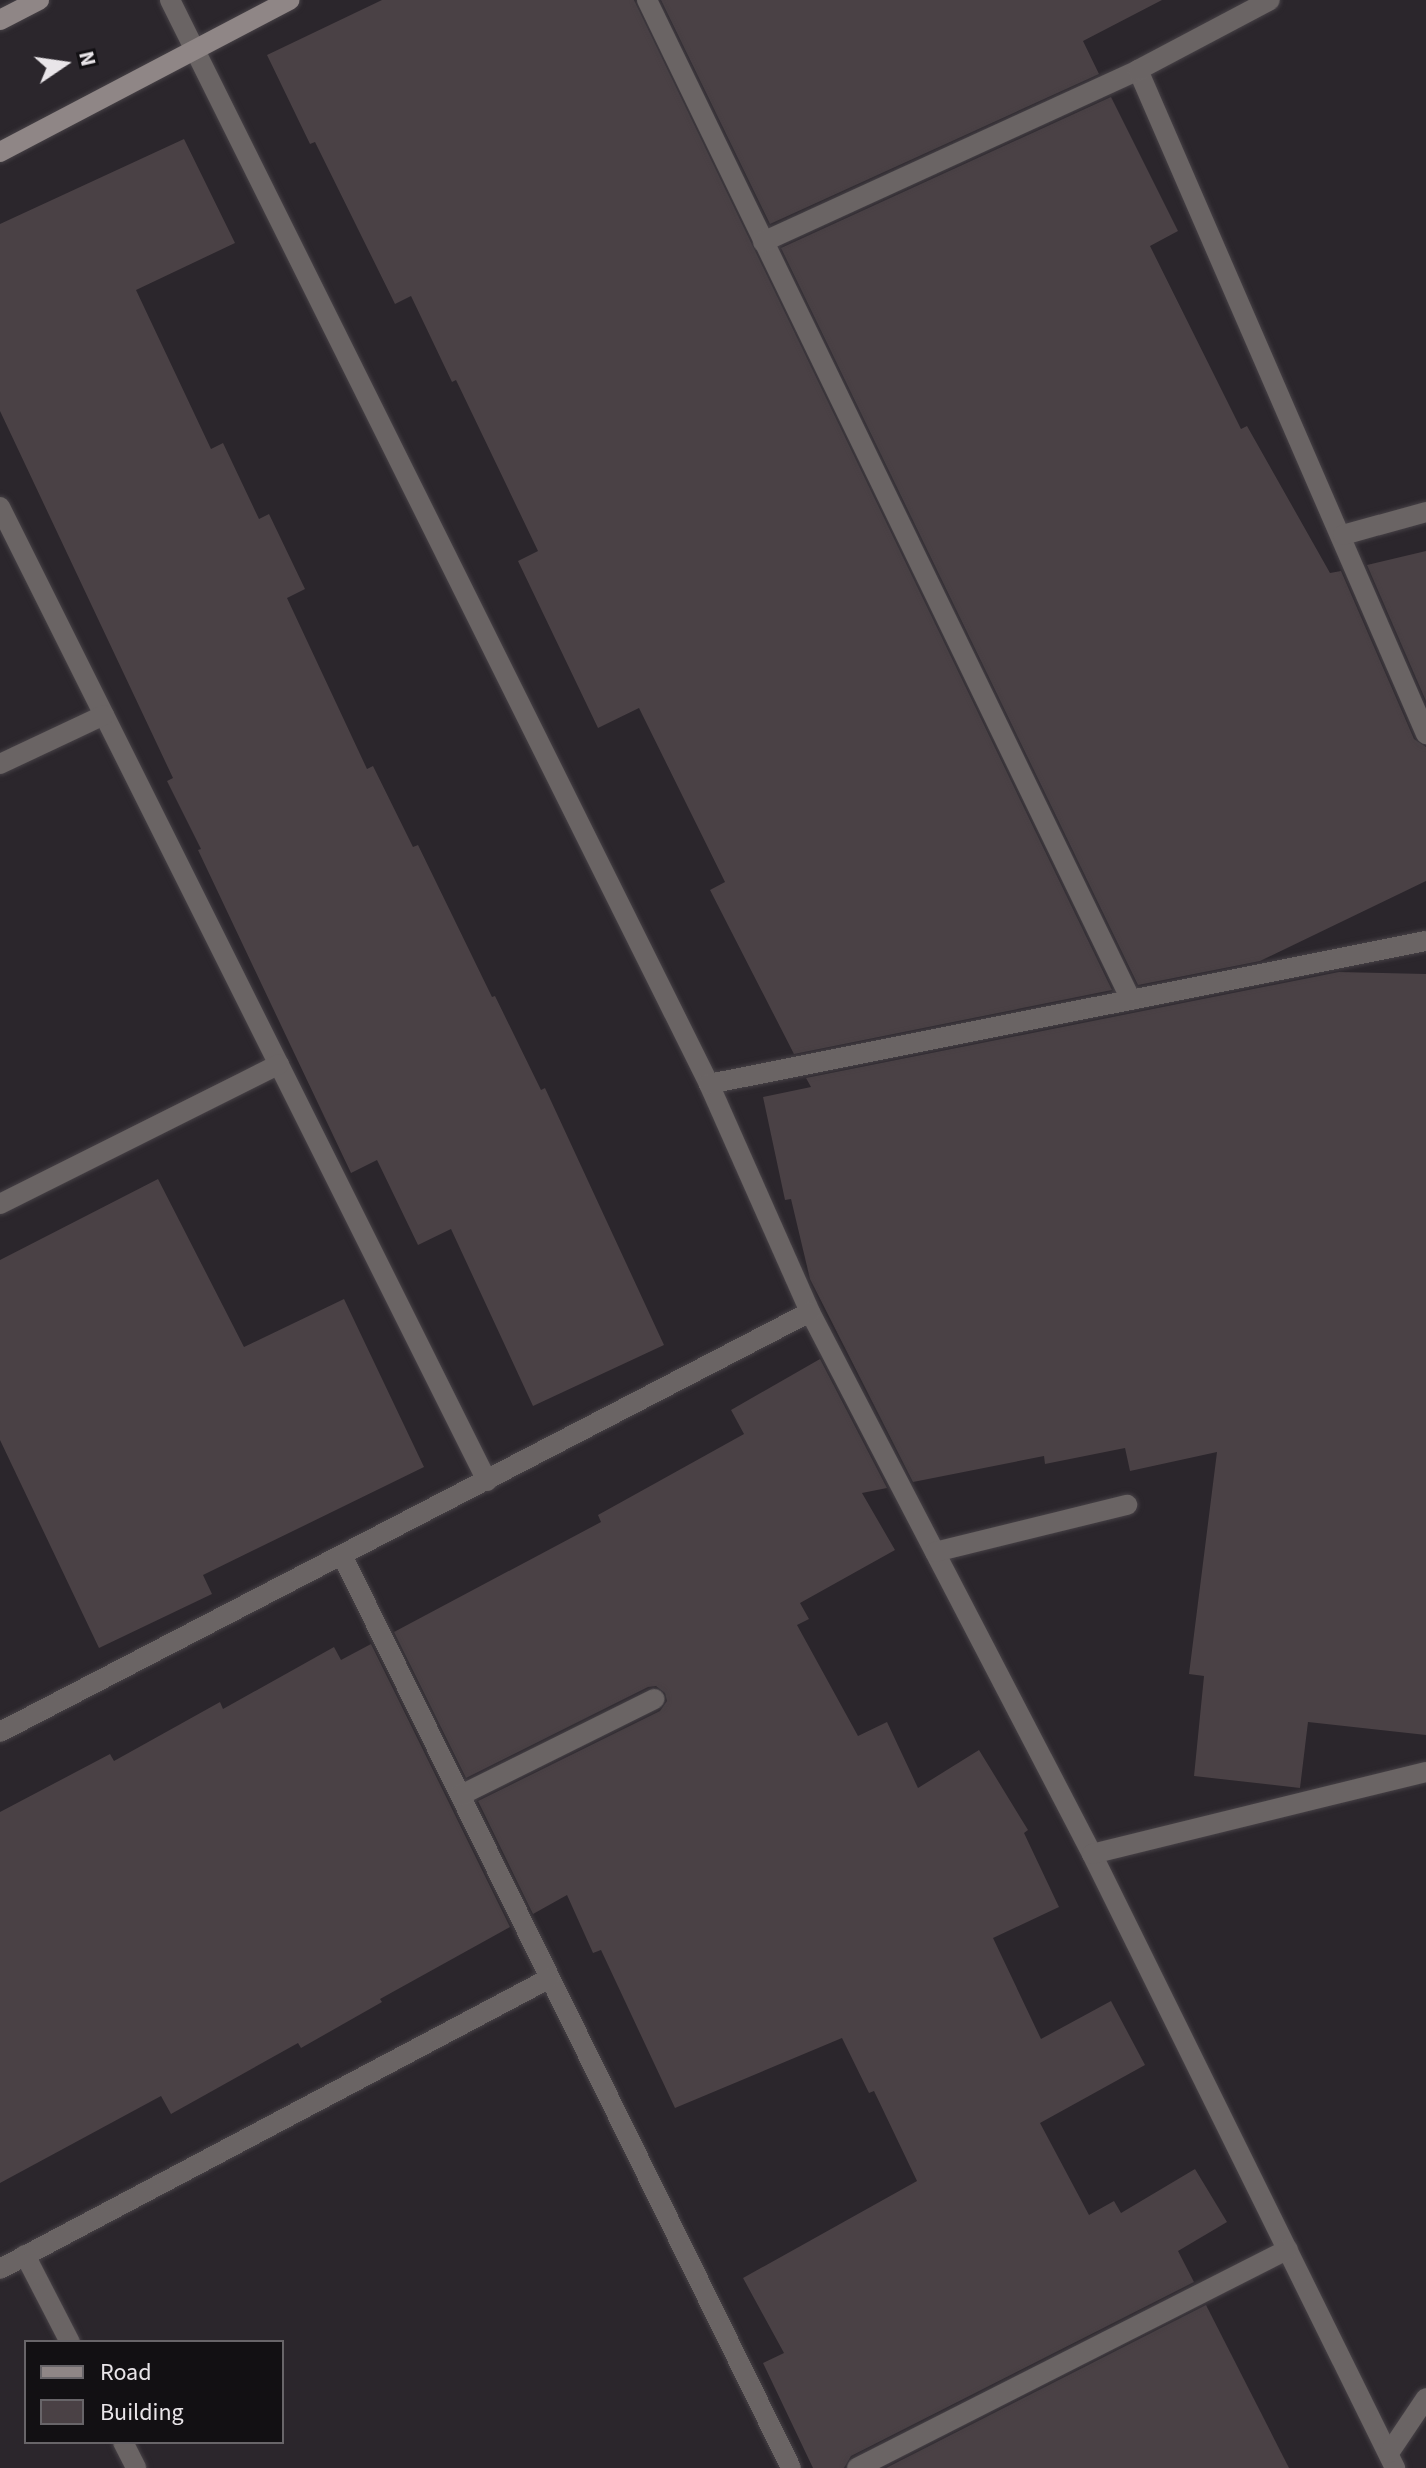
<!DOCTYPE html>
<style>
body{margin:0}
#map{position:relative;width:1426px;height:2468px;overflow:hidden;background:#2b262c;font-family:"Source Sans 3",sans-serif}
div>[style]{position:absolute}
.building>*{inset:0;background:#4a4145}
.roads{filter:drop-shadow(0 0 2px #464146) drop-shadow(0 0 2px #464146)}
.minor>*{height:20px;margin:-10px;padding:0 10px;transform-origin:10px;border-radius:10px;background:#6a6464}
.secondary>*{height:20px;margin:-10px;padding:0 10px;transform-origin:10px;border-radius:10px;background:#8f8686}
span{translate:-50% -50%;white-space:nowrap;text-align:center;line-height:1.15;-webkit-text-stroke:7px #121013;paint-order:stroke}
.legend{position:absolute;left:24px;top:2340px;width:260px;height:104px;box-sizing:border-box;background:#121013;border:2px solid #686569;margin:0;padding:10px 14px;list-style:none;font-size:24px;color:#e9e5e9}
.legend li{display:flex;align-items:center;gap:16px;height:40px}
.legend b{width:40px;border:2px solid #686569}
.north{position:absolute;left:24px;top:24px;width:80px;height:80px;-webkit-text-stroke:6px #121013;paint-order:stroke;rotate:77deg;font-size:22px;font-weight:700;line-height:32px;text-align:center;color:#e9e5e9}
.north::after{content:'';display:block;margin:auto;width:28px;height:36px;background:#e9e5e9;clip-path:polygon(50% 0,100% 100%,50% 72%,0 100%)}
</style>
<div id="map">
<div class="building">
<div style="clip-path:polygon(382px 0,634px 0,1112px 990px,794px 1054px,710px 890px,725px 882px,639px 708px,598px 728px,518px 561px,538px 551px,456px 380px,452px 382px,411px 296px,395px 304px,315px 142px,310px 144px,267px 55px)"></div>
<div style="clip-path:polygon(661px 0,1162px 0,1083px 41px,1099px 74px,770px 224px)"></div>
<div style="clip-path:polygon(1111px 97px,1178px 231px,1150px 246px,1241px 429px,1247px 426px,1330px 573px,1341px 571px,1414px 739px,1426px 747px,1426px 881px,1260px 961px,1138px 985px,781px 248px)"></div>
<div style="clip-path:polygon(184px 139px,235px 243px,136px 290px,211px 449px,223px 443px,259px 519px,269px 514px,305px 589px,287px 598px,367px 769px,373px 766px,413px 847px,418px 845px,492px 997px,495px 996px,541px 1090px,545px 1088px,664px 1345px,533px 1406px,451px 1229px,418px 1245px,377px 1160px,351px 1173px,198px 850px,201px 849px,167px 781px,173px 778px,0 411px,0 224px)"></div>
<div style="clip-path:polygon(1426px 551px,1426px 701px,1367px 565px)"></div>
<div style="clip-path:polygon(1339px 972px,1426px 974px,1426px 1735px,1308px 1722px,1300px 1788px,1194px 1776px,1204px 1676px,1189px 1674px,1217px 1452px,1130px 1471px,1125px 1448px,1045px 1464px,1044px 1456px,913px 1482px,810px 1279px,791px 1199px,785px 1200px,763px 1097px,811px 1087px,806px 1078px)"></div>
<div style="clip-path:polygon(158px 1179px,244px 1347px,344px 1299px,424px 1467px,203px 1575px,212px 1594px,99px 1648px,0 1440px,0 1260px)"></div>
<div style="clip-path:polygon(820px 1359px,887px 1488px,862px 1493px,895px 1550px,800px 1603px,809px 1619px,797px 1625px,858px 1736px,887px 1722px,918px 1788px,979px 1750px,1028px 1830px,1024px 1833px,1059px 1907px,993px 1938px,1041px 2039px,1111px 2001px,1145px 2065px,1040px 2123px,1089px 2215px,1114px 2201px,1121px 2213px,1195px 2169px,1227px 2222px,1178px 2251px,1194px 2282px,851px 2456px,844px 2468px,813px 2468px,763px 2363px,784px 2353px,743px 2278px,917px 2181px,874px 2091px,869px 2093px,842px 2038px,675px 2108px,601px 1950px,593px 1953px,567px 1895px,533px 1914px,478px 1801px,660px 1711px,667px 1701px,665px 1693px,656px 1686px,648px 1687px,466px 1778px,394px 1632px,601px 1522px,598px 1515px,744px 1434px,731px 1410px)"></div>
<div style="clip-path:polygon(371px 1644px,510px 1927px,380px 1999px,382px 2002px,301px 2048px,298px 2043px,171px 2114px,161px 2096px,0 2183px,0 1812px,110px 1754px,114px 1761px,220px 1702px,223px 1709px,334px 1647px,341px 1660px)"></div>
<div style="clip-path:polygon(1206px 2305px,1289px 2468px,886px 2468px)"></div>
</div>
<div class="roads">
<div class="minor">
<div style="left:170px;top:0;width:1211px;rotate:63.56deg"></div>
<div style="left:709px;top:1084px;width:249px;rotate:66.1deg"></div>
<div style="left:810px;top:1312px;width:611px;rotate:62.51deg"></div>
<div style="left:1092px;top:1854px;width:685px;rotate:63.73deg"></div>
<div style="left:647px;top:0;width:1111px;rotate:64.17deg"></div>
<div style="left:1138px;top:70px;width:724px;rotate:66.55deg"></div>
<div style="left:763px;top:242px;width:413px;rotate:-24.6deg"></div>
<div style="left:1138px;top:70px;width:149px;rotate:-27.9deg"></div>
<div style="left:0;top:507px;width:1089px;rotate:63.43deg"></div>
<div style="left:1343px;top:535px;width:86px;rotate:-15.5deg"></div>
<div style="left:0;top:764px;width:115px;rotate:-25.2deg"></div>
<div style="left:709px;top:1084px;width:731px;rotate:-11.28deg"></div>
<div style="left:0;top:1204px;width:312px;rotate:-26.6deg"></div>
<div style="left:935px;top:1552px;width:198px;rotate:-13.8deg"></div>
<div style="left:342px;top:1555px;width:1017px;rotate:63.81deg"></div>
<div style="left:0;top:1732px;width:912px;rotate:-27.41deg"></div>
<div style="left:461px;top:1795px;width:216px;rotate:-26.4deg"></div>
<div style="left:1092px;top:1854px;width:344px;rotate:-13.8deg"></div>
<div style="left:25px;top:2255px;width:98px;rotate:62.7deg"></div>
<div style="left:0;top:2269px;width:622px;rotate:-27.88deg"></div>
<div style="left:123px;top:2442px;width:29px;rotate:63deg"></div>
<div style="left:1389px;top:2453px;width:66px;rotate:-56.1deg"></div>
<div style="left:857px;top:2468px;width:483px;rotate:-26.9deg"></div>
</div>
<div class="secondary">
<div style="left:0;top:20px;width:44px;rotate:-27.1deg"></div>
<div style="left:0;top:152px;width:327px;rotate:-27.7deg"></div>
</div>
</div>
<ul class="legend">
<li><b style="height:10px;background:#8f8686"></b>Road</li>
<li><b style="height:22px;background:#4a4145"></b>Building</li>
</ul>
<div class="north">N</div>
</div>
